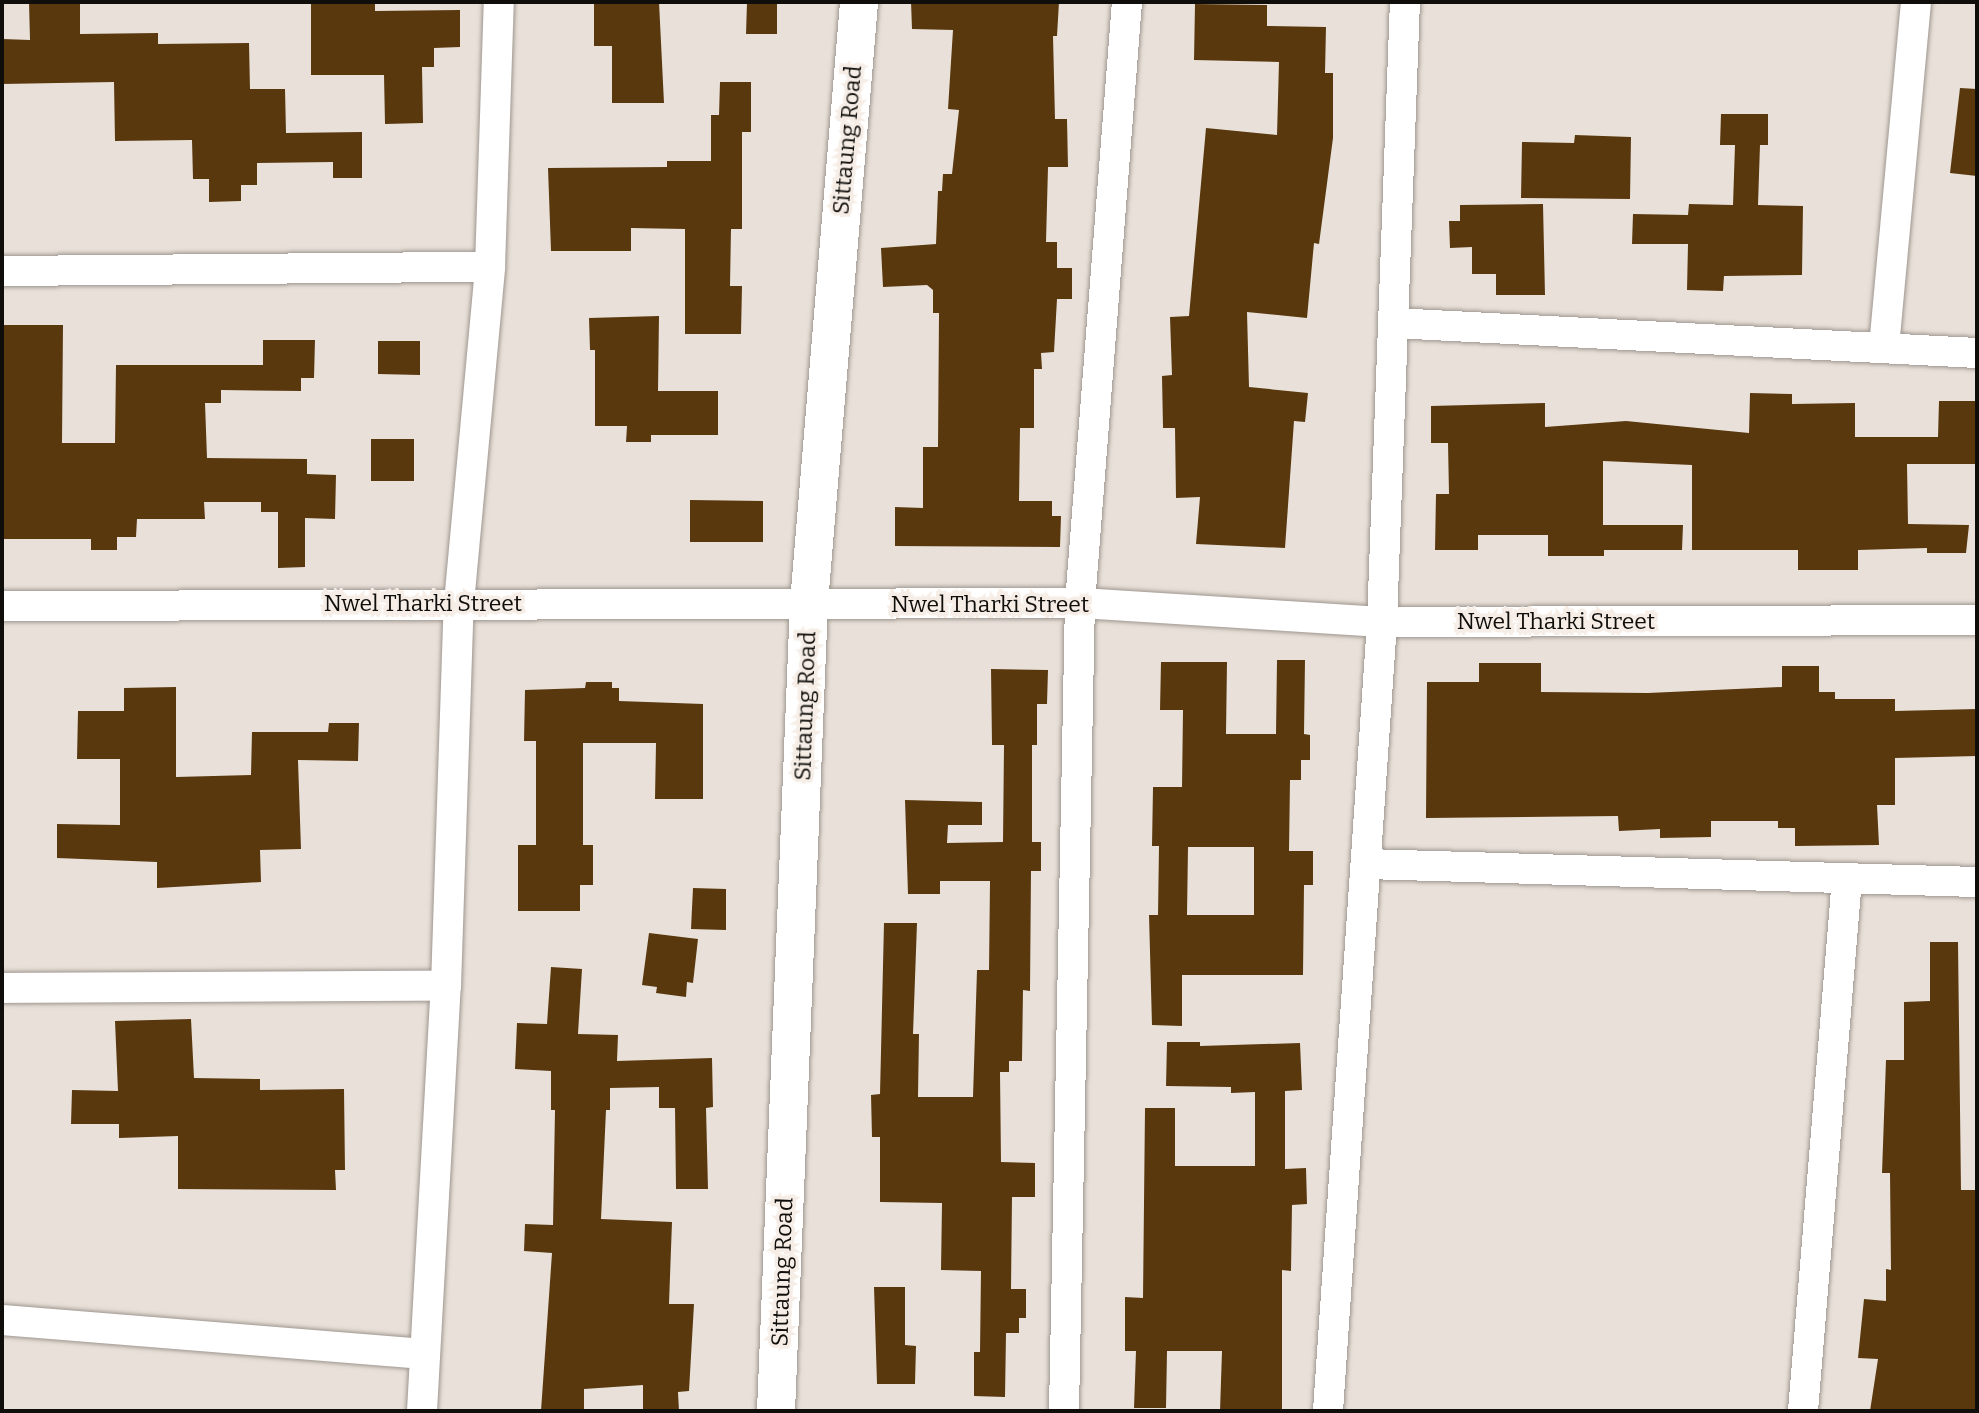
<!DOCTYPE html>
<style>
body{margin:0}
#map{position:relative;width:1979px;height:1413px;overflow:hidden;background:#e9e1d9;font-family:Bitter,serif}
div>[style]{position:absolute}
.building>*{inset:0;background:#59380e}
.roads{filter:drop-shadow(0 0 2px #9e968f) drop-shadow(0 0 2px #9e968f)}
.minor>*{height:30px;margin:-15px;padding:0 15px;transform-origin:15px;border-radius:15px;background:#fff}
.tertiary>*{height:38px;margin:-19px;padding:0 19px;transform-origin:19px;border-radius:19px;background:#fff}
span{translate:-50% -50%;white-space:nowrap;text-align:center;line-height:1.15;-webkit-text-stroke:7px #f6eee6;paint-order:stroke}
.street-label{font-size:23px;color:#100e0b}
.frame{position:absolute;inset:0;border:4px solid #100e0b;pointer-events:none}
</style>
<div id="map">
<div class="building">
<div style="clip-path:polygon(29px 2px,80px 2px,80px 34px,158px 33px,158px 44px,249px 43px,250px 89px,285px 89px,286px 133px,362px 132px,362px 178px,333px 178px,333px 162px,257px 163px,257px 185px,241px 185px,241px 201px,209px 202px,209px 179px,193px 179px,192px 140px,115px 141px,114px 82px,2px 84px,2px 39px,30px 40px)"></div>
<div style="clip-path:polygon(311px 2px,375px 2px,375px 11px,460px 10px,460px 47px,434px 48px,434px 67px,422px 67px,423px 123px,385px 124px,384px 75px,311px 75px)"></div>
<div style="clip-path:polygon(594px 2px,659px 2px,664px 103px,612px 103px,612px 46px,594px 46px)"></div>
<div style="clip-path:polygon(747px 2px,777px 2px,777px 34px,746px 34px)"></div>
<div style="clip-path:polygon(911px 2px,1059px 2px,1057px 36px,1053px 36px,1055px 119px,1067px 119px,1068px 167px,1048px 167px,1046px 242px,1057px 242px,1057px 268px,1072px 268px,1072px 299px,1057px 299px,1054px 352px,1041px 353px,1042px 369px,1034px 369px,1034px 428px,1020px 428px,1019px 501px,1052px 501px,1052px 516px,1061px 516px,1060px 547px,895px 546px,895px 507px,923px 508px,923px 447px,938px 447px,939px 313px,933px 313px,933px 290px,927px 285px,883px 287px,881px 248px,936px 244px,938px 191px,942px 191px,943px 174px,952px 174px,959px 110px,948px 109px,953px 30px,912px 29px)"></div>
<div style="clip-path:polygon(1195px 4px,1267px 5px,1267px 26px,1326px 27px,1325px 73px,1333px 73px,1333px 138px,1319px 244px,1314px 243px,1307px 318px,1247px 312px,1249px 387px,1308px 393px,1305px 422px,1294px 421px,1285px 548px,1196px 544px,1200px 497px,1176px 498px,1175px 428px,1163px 428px,1162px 376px,1172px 375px,1170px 317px,1189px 316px,1206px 128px,1277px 135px,1279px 62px,1194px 60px)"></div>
<div style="clip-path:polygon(720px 82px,751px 82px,751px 132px,742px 132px,742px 229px,731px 229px,730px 286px,742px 286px,741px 334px,685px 334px,685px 229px,631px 228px,631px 251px,551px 251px,548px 168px,667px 167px,667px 161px,711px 161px,711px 115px,719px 115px)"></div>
<div style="clip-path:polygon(1960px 88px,1977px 89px,1977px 176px,1950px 173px)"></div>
<div style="clip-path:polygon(1721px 114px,1768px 114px,1768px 145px,1760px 145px,1758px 205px,1803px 206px,1802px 275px,1724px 276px,1723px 291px,1687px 290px,1688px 244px,1632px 244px,1633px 214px,1688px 215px,1689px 204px,1733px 205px,1735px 145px,1720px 145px)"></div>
<div style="clip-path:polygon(1575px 135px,1631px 137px,1630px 199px,1521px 198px,1522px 142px,1574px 143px)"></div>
<div style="clip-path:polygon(1543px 204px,1545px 295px,1496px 295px,1496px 274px,1472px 274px,1472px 247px,1450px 248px,1449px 221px,1460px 221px,1460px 205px)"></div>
<div style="clip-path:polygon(659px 316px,658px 391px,718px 391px,718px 435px,651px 435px,651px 442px,626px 442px,627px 426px,595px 426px,595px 350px,590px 350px,589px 318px)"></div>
<div style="clip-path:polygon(2px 325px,63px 325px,62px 443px,115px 443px,116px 365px,263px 365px,263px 340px,315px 340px,314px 378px,301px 378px,301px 391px,221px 390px,221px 403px,205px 403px,207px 458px,307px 459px,307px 474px,336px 475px,335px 519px,305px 518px,305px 567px,278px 568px,278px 512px,261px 512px,261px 502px,204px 502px,205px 519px,137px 519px,136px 537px,117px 537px,117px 550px,91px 550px,91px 539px,2px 539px)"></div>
<div style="clip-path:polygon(378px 341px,420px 341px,420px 375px,378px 374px)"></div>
<div style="clip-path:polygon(1750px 393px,1792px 394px,1792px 404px,1855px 403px,1855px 437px,1938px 437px,1939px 401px,1977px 401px,1977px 464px,1907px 464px,1908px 524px,1969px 525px,1966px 553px,1927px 553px,1927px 548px,1858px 550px,1858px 570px,1798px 570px,1798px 550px,1692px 550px,1692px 465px,1603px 461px,1603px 525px,1683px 525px,1682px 550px,1604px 550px,1604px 556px,1548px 556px,1548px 535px,1478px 535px,1478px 550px,1435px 550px,1436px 494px,1449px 494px,1448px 443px,1431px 443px,1431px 406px,1545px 403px,1545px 427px,1626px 421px,1749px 433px)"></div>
<div style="clip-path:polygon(371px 439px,414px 439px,414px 481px,371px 481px)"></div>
<div style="clip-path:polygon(690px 500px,763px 501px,763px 542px,690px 542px)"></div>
<div style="clip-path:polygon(evenodd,1277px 660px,1305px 660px,1304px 734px,1310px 735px,1310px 760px,1301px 760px,1301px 780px,1290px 780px,1289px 851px,1313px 851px,1313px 885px,1304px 885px,1303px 975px,1182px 975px,1182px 1026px,1152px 1025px,1149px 915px,1158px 915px,1159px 846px,1152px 846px,1153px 787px,1182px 787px,1183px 710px,1160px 710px,1161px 662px,1227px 662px,1226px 734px,1276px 734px,1277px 660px,1188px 847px,1254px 847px,1254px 915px,1187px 915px,1188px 847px)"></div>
<div style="clip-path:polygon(1479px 663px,1541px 663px,1541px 692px,1648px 693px,1782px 687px,1782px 666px,1819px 666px,1819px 692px,1835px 692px,1835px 699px,1895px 699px,1895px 711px,1977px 709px,1977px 756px,1895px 758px,1895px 805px,1877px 805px,1879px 845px,1795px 846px,1795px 828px,1778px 828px,1778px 821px,1711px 821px,1711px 837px,1660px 838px,1660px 829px,1619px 831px,1618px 816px,1426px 818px,1427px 682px,1479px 682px)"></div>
<div style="clip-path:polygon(991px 669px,1048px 670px,1047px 704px,1037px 704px,1037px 745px,1032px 745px,1032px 842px,1041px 842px,1041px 871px,1031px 871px,1030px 991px,1023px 990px,1022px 1061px,1009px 1061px,1009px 1072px,1000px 1072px,1001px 1162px,1035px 1163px,1035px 1197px,1012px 1197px,1011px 1289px,1026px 1289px,1026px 1318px,1019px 1318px,1019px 1333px,1006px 1333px,1005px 1397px,974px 1396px,974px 1352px,980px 1352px,981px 1271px,941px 1270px,942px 1203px,880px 1202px,880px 1137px,872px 1137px,871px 1095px,880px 1094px,884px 923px,917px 923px,913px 1034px,919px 1034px,918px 1097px,973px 1097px,977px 970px,989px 970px,990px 881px,940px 881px,940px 894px,908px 894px,905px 800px,982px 802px,982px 825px,948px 825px,947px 843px,1003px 842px,1004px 745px,992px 745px)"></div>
<div style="clip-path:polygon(586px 682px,612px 682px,612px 688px,619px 688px,619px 701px,703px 704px,703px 799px,655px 799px,656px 743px,583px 743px,583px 845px,593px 845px,593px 885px,580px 885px,580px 911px,518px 911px,518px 845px,536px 845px,536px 741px,524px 741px,525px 690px,585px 688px)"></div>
<div style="clip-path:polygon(176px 687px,176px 777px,251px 775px,252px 732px,328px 732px,329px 723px,359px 723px,358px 761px,298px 760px,301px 849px,260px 850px,261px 882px,157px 888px,157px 862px,57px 858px,57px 824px,120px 825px,120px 759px,77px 759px,78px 711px,124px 711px,124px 688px)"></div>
<div style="clip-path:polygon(693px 888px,726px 889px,726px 930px,691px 929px)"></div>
<div style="clip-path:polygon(649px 933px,698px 939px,693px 983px,687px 982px,686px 997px,656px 993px,657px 987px,642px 985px)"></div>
<div style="clip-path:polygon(1930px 942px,1958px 942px,1961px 1190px,1977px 1190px,1977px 1411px,1870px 1411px,1878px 1359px,1858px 1358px,1864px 1299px,1886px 1301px,1886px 1269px,1891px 1270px,1890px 1173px,1882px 1173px,1886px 1060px,1904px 1060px,1904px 1002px,1930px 1001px)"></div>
<div style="clip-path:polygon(551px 967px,582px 969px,578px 1034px,618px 1035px,617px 1061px,712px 1058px,713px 1107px,706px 1108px,708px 1189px,676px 1189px,675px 1108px,659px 1108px,659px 1087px,610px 1088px,610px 1110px,606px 1110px,601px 1219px,672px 1222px,669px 1304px,694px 1304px,689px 1391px,678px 1392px,679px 1411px,643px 1411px,643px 1385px,584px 1389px,584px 1411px,541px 1411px,552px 1253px,524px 1251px,525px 1224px,553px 1225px,555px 1110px,551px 1110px,551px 1071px,515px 1069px,517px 1023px,547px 1024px)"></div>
<div style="clip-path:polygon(191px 1019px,194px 1078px,260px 1079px,260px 1090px,344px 1089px,345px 1170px,335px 1170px,336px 1190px,178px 1189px,178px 1136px,119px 1138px,119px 1124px,71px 1124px,72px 1090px,118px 1091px,115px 1021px)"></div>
<div style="clip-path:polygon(1167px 1042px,1200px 1042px,1200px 1046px,1300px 1043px,1302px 1090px,1285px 1091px,1285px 1169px,1306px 1168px,1307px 1204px,1292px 1205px,1291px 1271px,1282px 1270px,1282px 1411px,1220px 1411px,1222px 1351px,1167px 1351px,1166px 1408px,1134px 1408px,1136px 1351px,1125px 1351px,1125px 1297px,1143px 1298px,1145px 1108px,1175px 1108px,1175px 1166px,1255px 1166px,1255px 1092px,1231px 1093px,1231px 1087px,1166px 1086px)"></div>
<div style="clip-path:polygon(874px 1287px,905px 1287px,905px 1345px,916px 1346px,915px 1384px,877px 1384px)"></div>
</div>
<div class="roads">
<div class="minor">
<div style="left:2px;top:271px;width:488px;rotate:-0.5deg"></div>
<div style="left:1393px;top:323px;width:585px;rotate:2.94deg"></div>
<div style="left:1884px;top:347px;width:346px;rotate:-84.7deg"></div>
<div style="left:2px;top:606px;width:1078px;rotate:-0.16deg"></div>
<div style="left:1080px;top:603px;width:303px;rotate:3.6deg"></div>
<div style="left:1382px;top:622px;width:595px;rotate:-0.19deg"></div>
<div style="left:1366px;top:864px;width:611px;rotate:1.69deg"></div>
<div style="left:2px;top:988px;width:444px;rotate:-0.3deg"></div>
<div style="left:2px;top:1320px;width:424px;rotate:4.6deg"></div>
<div style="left:422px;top:1411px;width:426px;rotate:-86.8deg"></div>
<div style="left:446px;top:986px;width:383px;rotate:-88.1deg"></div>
<div style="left:459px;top:603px;width:337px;rotate:-84.7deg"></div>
<div style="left:490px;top:267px;width:265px;rotate:-88.1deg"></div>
<div style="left:1064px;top:1411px;width:808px;rotate:-88.87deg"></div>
<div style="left:1080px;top:603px;width:603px;rotate:-85.53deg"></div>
<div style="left:1328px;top:1411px;width:791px;rotate:-86.08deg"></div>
<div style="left:1382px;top:622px;width:620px;rotate:-87.88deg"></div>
<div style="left:1803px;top:1411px;width:535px;rotate:-85.28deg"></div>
</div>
<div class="tertiary">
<div style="left:776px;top:1411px;width:809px;rotate:-87.66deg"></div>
<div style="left:809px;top:603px;width:603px;rotate:-85.24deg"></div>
</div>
</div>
<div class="street-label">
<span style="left:847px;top:140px;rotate:-85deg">Sittaung Road</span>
<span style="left:423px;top:603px">Nwel Tharki Street</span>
<span style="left:990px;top:604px">Nwel Tharki Street</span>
<span style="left:1556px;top:621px">Nwel Tharki Street</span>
<span style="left:805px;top:706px;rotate:-88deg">Sittaung Road</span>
<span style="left:782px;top:1272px;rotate:-88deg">Sittaung Road</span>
</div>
<div class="frame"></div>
</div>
